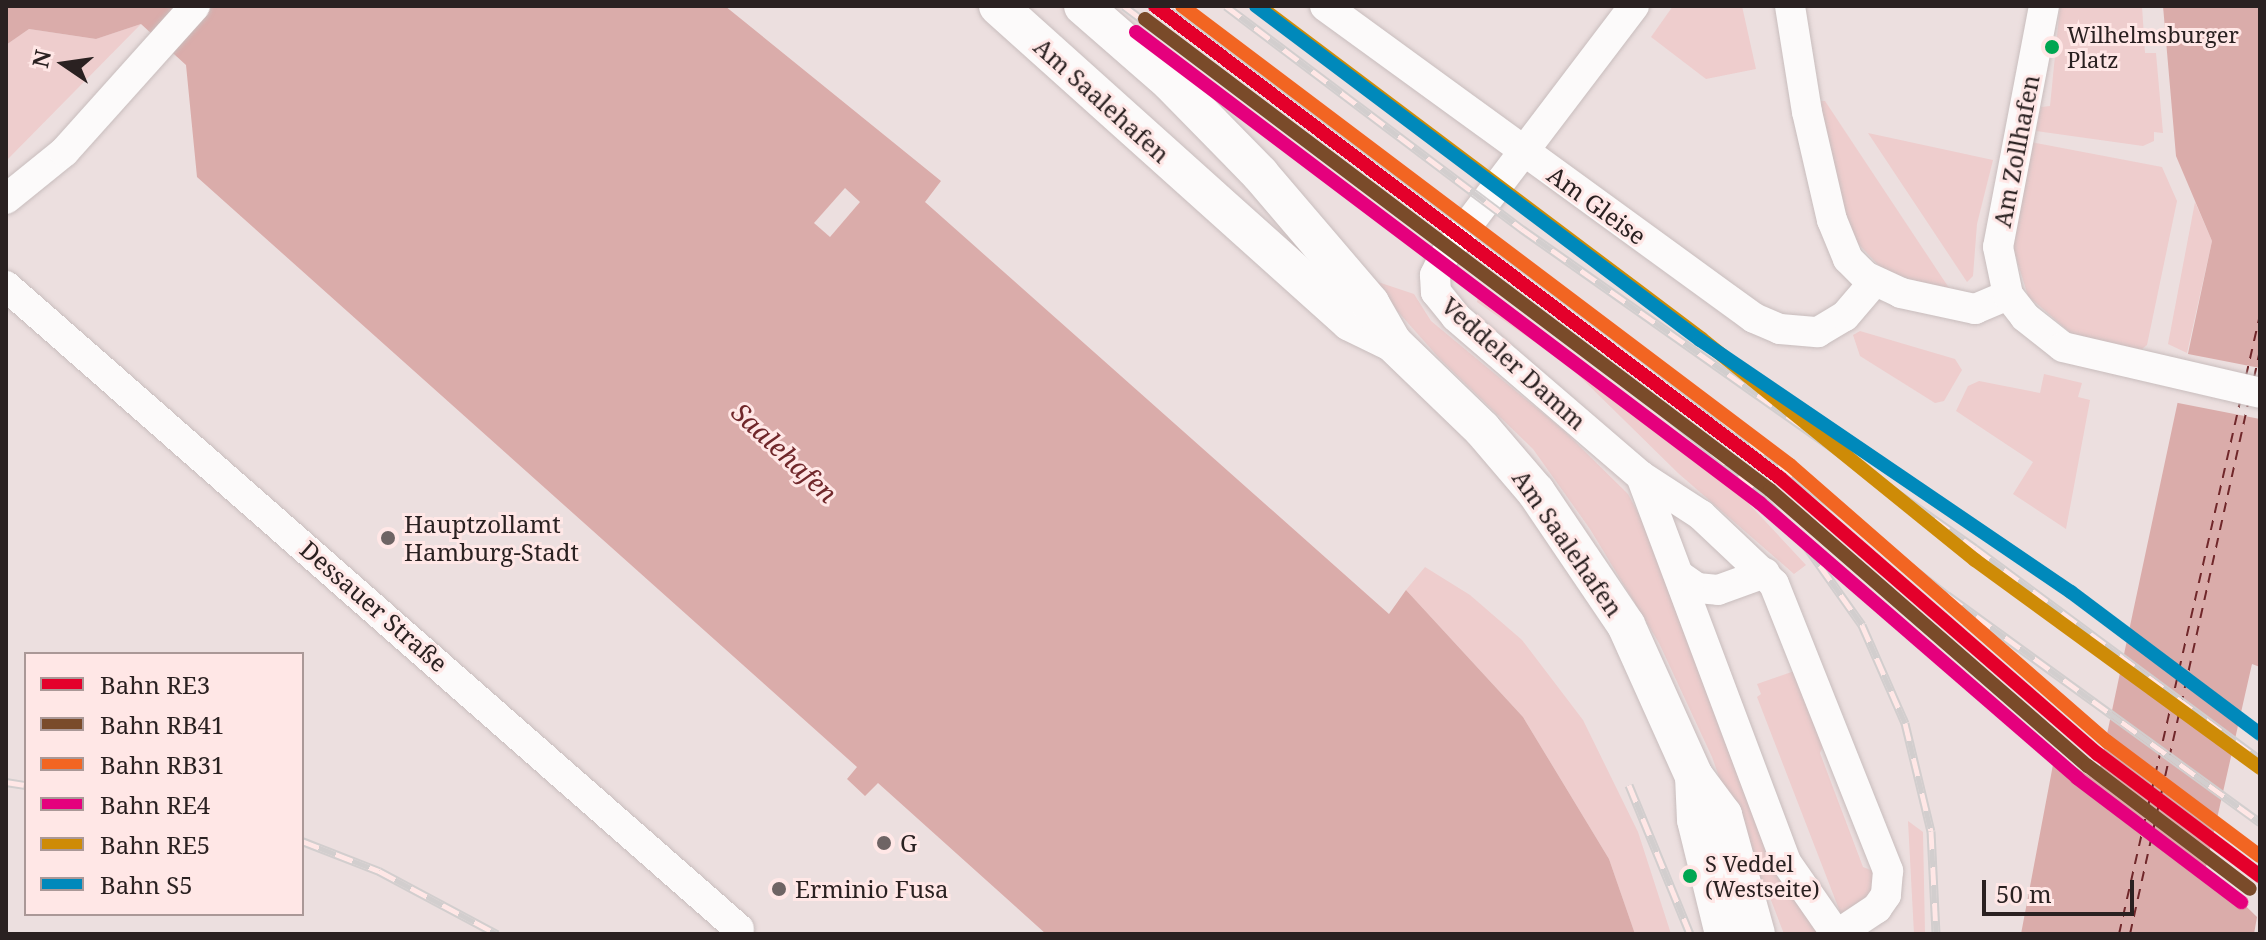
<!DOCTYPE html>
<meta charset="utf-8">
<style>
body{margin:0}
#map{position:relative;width:2266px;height:940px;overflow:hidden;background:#ecdfdf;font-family:"Noto Serif",serif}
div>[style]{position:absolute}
.green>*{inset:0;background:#eecdcd}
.water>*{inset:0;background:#daacaa}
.pier>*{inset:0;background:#ecdfdf}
.ferry>*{height:2px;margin-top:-1px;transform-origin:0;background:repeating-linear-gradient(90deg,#70272a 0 10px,transparent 0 18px)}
.roads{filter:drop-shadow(0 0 2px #c8bdbd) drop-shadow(0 0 2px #c8bdbd)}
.minor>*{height:30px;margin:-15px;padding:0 15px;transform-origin:15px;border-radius:15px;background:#fcfafa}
.major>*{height:38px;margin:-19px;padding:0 19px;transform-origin:19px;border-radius:19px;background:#fcfafa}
.rail>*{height:9px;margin-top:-4.5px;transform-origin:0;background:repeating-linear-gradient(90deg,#ffe7e6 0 18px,#d2cece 0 36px);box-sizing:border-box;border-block:2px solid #d2cece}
.rail-1>*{height:14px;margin:-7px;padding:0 7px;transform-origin:7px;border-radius:7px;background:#e4002b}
.rail-2>*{height:14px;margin:-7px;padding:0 7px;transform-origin:7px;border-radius:7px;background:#7a4b2a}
.rail-3>*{height:14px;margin:-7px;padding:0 7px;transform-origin:7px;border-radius:7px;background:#f26522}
.rail-4>*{height:14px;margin:-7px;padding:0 7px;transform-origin:7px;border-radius:7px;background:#e5007d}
.rail-5>*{height:14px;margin:-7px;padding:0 7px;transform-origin:7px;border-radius:7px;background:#ce8b07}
.rail-6>*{height:14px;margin:-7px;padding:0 7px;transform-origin:7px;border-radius:7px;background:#0089bb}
.dots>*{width:22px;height:22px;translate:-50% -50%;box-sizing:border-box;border:4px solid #ffe7e6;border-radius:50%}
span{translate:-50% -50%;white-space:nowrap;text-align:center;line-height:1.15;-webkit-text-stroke:6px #ffe7e6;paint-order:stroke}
.bus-label{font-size:22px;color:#2a2121}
.left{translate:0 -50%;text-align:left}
.street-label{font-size:24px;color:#2a2121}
.poi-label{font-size:24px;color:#2a2121}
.water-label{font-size:26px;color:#70272a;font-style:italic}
.frame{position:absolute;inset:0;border:8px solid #2a2121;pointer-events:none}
.legend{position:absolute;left:24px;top:652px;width:280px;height:264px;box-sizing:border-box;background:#ffe7e6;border:2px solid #aa9897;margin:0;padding:10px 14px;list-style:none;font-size:24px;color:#2a2121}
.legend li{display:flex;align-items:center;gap:16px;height:40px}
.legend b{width:40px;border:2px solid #aa9897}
.north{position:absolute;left:24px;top:24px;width:80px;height:80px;-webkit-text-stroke:6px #ffe7e6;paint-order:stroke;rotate:283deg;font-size:22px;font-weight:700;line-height:32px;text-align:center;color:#2a2121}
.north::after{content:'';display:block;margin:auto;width:28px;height:36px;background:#2a2121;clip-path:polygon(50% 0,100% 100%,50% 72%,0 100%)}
.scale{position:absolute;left:1982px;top:880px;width:152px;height:36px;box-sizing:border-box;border:4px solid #2a2121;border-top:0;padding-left:10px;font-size:24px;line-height:28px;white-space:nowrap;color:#2a2121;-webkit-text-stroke:6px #ffe7e6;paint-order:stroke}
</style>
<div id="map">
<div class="green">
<div style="clip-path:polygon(1673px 6px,1742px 6px,1756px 69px,1706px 79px,1651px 37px)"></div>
<div style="clip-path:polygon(2060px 6px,2142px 6px,2145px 53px,2156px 53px,2163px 133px,2154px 132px,2154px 141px,2143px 146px,2036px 131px,2041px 107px,2050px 106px)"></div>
<div style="clip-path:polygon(141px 24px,6px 161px,6px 45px,29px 29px,96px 39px)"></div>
<div style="clip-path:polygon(1818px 101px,1825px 101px,1951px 291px,1885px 272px,1844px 229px)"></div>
<div style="clip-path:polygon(1868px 133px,1993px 160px,1977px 224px,1973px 276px,1967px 282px)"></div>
<div style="clip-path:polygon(2026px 141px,2162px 167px,2177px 201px,2147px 345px,2136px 354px,2080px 341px,2028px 296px,2011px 241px)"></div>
<div style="clip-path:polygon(2195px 202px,2212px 241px,2187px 353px,2168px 344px)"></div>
<div style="clip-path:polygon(1369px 279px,1414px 294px,1431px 321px,1563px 430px,1628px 494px,1651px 537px,1782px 881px,1820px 934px,1784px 934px,1764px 882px,1757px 883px,1712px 757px,1659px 643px,1590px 529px,1533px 449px,1439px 358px)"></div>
<div style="clip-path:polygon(1480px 286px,1581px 359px,1724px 477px,1806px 565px,1794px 574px,1678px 473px,1568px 365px,1477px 302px)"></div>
<div style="clip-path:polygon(1860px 331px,1955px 359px,1962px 370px,1944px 401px,1935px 403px,1860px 356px,1853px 335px)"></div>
<div style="clip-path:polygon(2044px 374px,2082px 383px,2078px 397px,2090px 400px,2066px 529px,2013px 494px,2033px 462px,1956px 411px,1968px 386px,1979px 381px,2040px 393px)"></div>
<div style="clip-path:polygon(1425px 567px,1470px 595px,1522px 640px,1583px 720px,1638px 832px,1671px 934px,1635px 934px,1609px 859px,1523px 717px,1406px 590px)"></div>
<div style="clip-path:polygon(1800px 669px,1827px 738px,1820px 753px,1863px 867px,1878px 873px,1872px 894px,1842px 917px,1757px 697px,1761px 694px,1757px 684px)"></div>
<div style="clip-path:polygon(1908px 821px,1923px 832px,1925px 934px,1914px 934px)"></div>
</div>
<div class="water">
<div style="clip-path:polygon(6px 6px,725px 6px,941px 181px,925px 202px,1389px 614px,1406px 590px,1523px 717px,1609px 859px,1635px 934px,1046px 934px,878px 783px,865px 796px,847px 779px,857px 767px,197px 177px,186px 65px,141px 24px,96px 39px,29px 29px,6px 45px)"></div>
<div style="clip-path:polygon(2163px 6px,2260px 6px,2260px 667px,2252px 664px,2206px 867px,2257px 917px,2254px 934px,2021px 934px,2055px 754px,2097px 781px,2212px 241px,2176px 156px)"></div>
</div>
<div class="pier">
<div style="clip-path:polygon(845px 188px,860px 202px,830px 237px,814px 223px)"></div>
<div style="clip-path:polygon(2183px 353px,2260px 368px,2260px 419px,2173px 402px)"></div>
</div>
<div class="ferry">
<div style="left:2246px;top:376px;width:63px;rotate:-77.1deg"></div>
<div style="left:2254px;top:378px;width:29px;rotate:-78deg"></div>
<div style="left:2119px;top:934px;width:546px;rotate:-77.19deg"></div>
<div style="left:2130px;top:934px;width:543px;rotate:-77.45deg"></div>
</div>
<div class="roads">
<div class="minor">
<div style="left:1325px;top:6px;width:530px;rotate:36.03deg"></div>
<div style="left:1754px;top:318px;width:28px;rotate:23deg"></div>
<div style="left:1780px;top:329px;width:38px;rotate:5deg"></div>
<div style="left:1818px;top:332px;width:31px;rotate:-31deg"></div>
<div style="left:1845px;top:316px;width:45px;rotate:-49.5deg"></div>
<div style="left:1634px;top:6px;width:316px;rotate:127.2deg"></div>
<div style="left:1443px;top:258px;width:19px;rotate:115deg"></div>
<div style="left:1435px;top:275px;width:17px;rotate:87deg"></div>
<div style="left:1436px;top:292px;width:32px;rotate:51deg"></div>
<div style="left:1456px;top:317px;width:244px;rotate:40.7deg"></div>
<div style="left:1641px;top:476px;width:72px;rotate:33deg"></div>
<div style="left:1701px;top:515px;width:100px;rotate:43.4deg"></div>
<div style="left:1774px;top:584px;width:309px;rotate:68.3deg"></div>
<div style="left:1888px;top:871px;width:24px;rotate:95deg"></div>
<div style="left:1886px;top:895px;width:16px;rotate:125deg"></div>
<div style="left:1877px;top:908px;width:47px;rotate:146.3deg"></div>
<div style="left:1790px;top:6px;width:107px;rotate:80.9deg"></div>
<div style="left:1807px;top:112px;width:111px;rotate:77deg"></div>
<div style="left:1832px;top:220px;width:42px;rotate:67.7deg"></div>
<div style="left:1848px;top:259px;width:24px;rotate:45deg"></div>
<div style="left:1865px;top:276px;width:40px;rotate:25deg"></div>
<div style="left:1901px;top:293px;width:76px;rotate:12.2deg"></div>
<div style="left:1975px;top:309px;width:36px;rotate:-23deg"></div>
<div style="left:2044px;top:6px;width:245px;rotate:100.8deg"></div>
<div style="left:1998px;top:247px;width:49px;rotate:78.2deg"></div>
<div style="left:2008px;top:295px;width:28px;rotate:52deg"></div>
<div style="left:2025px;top:317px;width:48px;rotate:38.3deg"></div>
<div style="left:2063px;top:347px;width:202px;rotate:13.1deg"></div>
<div style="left:6px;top:199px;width:75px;rotate:-39deg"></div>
<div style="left:64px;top:152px;width:196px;rotate:-48.1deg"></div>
<div style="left:6px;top:286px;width:975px;rotate:41.26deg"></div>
<div style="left:1641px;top:476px;width:412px;rotate:69.4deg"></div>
<div style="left:1786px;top:862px;width:88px;rotate:55.2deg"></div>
<div style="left:1680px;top:576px;width:21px;rotate:35deg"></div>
<div style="left:1697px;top:588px;width:21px;rotate:5deg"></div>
<div style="left:1718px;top:590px;width:50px;rotate:-19.9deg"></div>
</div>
<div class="major">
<div style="left:998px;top:6px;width:473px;rotate:41.9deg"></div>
<div style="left:1350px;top:322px;width:48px;rotate:26deg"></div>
<div style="left:1393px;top:343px;width:124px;rotate:44deg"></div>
<div style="left:1482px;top:429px;width:83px;rotate:49.4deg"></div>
<div style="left:1536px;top:492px;width:161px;rotate:55.9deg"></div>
<div style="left:1626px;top:625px;width:166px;rotate:65.8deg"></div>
<div style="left:1694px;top:776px;width:49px;rotate:53.4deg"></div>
<div style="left:1723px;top:815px;width:123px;rotate:74.5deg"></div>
<div style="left:1083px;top:6px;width:116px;rotate:41.1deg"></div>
<div style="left:1170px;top:82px;width:129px;rotate:45.6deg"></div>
<div style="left:1260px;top:174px;width:170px;rotate:49.5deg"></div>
<div style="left:1370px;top:303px;width:46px;rotate:60.1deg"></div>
<div style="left:1694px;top:776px;width:44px;rotate:87.4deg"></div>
<div style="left:1696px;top:820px;width:117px;rotate:76.2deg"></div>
</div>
</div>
<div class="rail">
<div style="left:1124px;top:6px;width:666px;rotate:36.94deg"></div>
<div style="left:1656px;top:406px;width:109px;rotate:39.4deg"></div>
<div style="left:1740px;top:475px;width:85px;rotate:46deg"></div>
<div style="left:1799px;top:536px;width:109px;rotate:54.7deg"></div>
<div style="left:1862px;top:625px;width:107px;rotate:66.3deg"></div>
<div style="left:1905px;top:723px;width:111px;rotate:76.5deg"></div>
<div style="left:1931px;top:831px;width:103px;rotate:87.2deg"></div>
<div style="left:1175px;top:6px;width:578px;rotate:36.91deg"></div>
<div style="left:1637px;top:353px;width:393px;rotate:38deg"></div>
<div style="left:1947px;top:595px;width:387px;rotate:36deg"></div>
<div style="left:1226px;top:6px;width:371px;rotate:37deg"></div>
<div style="left:1522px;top:229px;width:554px;rotate:35.15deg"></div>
<div style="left:1975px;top:548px;width:355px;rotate:36.6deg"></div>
<div style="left:6px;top:782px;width:20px;rotate:9deg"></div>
<div style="left:1629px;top:785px;width:161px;rotate:67.7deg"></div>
<div style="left:302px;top:841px;width:83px;rotate:21.3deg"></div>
<div style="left:379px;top:871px;width:134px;rotate:28.1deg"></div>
</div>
<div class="rail-1">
<div style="left:1155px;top:6px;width:783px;rotate:37.06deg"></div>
<div style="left:1780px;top:478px;width:421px;rotate:41deg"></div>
<div style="left:2098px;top:754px;width:203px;rotate:37deg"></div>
</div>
<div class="rail-2">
<div style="left:1145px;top:19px;width:783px;rotate:37deg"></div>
<div style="left:1770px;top:490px;width:421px;rotate:41deg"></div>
<div style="left:2088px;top:766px;width:203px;rotate:37.2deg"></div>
</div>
<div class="rail-3">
<div style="left:1182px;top:6px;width:762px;rotate:37.05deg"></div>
<div style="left:1790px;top:465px;width:422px;rotate:41.1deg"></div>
<div style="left:2108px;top:742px;width:190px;rotate:36.9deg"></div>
</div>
<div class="rail-4">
<div style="left:1136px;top:32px;width:782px;rotate:37.05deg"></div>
<div style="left:1760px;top:503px;width:420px;rotate:40.9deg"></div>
<div style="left:2077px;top:778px;width:206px;rotate:37.1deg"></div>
</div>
<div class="rail-5">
<div style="left:1259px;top:6px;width:554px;rotate:36.93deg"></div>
<div style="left:1702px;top:339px;width:351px;rotate:39deg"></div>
<div style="left:1975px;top:560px;width:353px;rotate:36.1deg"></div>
</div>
<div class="rail-6">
<div style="left:1256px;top:6px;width:556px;rotate:36.95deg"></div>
<div style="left:1700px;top:340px;width:448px;rotate:34.2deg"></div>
<div style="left:2071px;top:592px;width:236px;rotate:36.9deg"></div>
</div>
<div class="dots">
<div style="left:2052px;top:47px;background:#00a651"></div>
<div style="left:388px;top:538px;background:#6e6464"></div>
<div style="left:884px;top:843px;background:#6e6464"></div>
<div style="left:1690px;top:876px;background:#00a651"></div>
<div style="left:779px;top:889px;background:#6e6464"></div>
</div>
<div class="bus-label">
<span class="left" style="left:2067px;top:47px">Wilhelmsburger<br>Platz</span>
<span class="left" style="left:1705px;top:876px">S Veddel<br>(Westseite)</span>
</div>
<div class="street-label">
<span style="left:1102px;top:100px;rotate:42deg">Am Saalehafen</span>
<span style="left:2016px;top:151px;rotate:-79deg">Am Zollhafen</span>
<span style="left:1597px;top:205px;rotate:36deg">Am Gleise</span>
<span style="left:1514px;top:363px;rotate:42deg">Veddeler Damm</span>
<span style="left:1568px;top:543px;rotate:55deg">Am Saalehafen</span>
<span style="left:374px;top:606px;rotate:41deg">Dessauer Straße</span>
</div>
<div class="poi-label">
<span class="left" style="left:404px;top:538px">Hauptzollamt<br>Hamburg-Stadt</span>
<span class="left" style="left:900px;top:843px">G</span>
<span class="left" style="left:795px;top:889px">Erminio Fusa</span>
</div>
<div class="water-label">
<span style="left:784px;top:453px;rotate:43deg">Saalehafen</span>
</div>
<div class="frame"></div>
<ul class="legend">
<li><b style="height:10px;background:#e4002b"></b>Bahn RE3</li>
<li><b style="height:10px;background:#7a4b2a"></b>Bahn RB41</li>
<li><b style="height:10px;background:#f26522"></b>Bahn RB31</li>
<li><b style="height:10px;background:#e5007d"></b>Bahn RE4</li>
<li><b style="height:10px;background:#ce8b07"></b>Bahn RE5</li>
<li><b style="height:10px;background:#0089bb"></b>Bahn S5</li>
</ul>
<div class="north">N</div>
<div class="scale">50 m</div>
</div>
